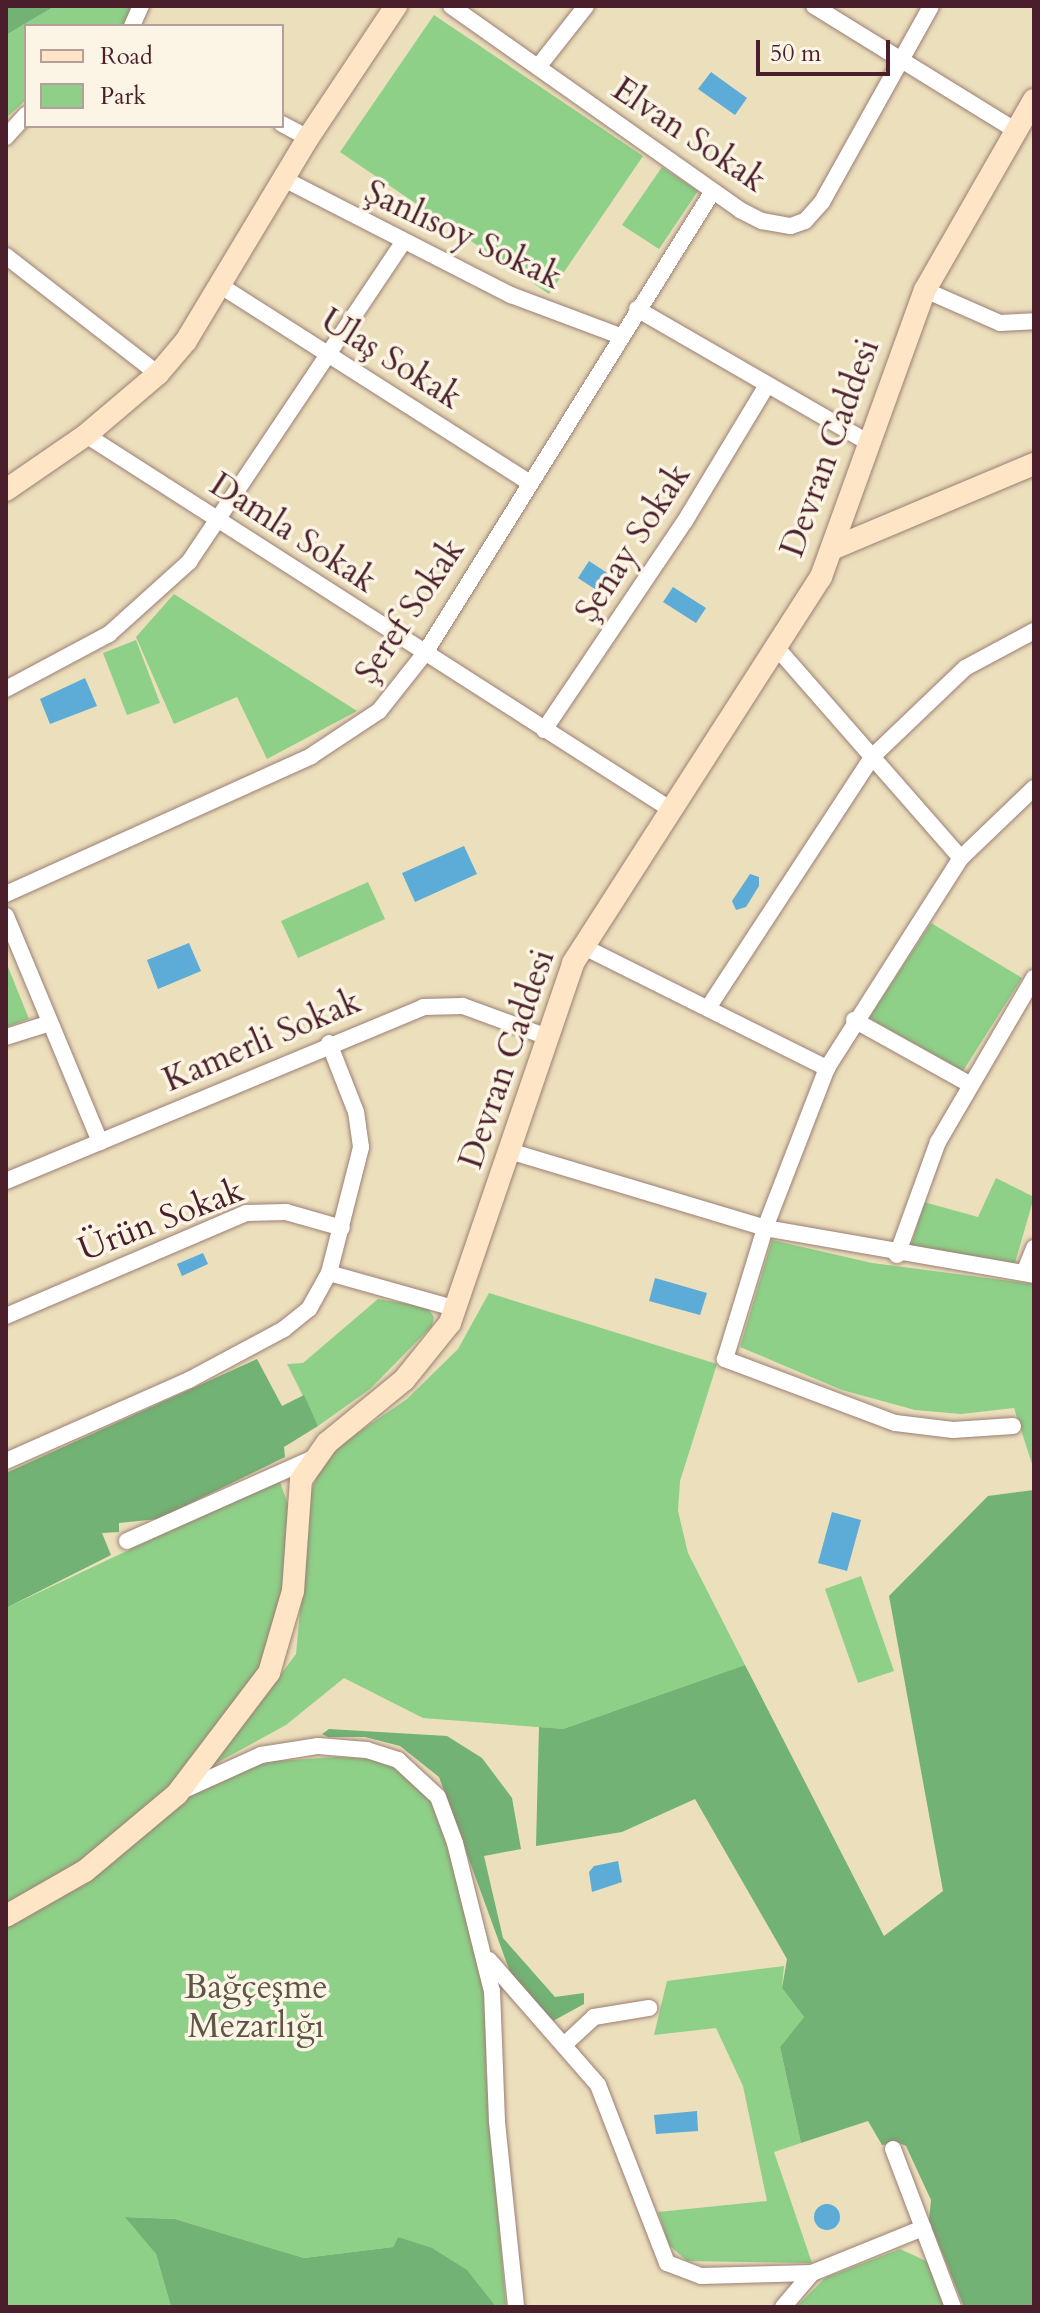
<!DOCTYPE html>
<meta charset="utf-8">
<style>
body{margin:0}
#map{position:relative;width:1040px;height:2313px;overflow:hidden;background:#ecdfbc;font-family:Cardo,serif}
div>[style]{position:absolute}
.green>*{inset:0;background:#8ed088}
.forest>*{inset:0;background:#72b274}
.water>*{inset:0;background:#5dabd7}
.round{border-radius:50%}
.roads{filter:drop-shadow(0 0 2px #9b7f74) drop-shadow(0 0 2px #9b7f74)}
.minor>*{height:16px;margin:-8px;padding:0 8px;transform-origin:8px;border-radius:8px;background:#fff}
.secondary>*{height:22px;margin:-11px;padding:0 11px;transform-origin:11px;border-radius:11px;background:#fde5c5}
span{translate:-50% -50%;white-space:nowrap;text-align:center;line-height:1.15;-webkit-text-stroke:7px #fcf5e5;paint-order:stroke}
.street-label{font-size:34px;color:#4a1f2b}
.park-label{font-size:34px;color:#5e5447}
.frame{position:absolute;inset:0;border:8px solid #4a1f2b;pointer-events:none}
.legend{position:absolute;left:24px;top:24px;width:260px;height:104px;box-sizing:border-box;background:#fcf5e5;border:2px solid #b59f9b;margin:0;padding:10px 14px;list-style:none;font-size:24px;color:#4a1f2b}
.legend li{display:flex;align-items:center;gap:16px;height:40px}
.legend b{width:40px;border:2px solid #b59f9b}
.scale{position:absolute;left:756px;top:40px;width:134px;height:36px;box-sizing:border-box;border:4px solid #4a1f2b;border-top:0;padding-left:10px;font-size:24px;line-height:28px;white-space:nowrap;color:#4a1f2b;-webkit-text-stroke:6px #fcf5e5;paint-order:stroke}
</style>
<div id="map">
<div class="green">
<div style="clip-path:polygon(55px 6px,132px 6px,124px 26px,26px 26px,26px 100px,6px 118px,6px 35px)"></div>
<div style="clip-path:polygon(434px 15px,643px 156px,549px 294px,340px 152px)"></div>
<div style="clip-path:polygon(662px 167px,698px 191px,659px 249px,622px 225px)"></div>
<div style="clip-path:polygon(174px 594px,357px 711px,267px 759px,237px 697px,174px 724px,136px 637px)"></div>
<div style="clip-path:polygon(136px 640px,160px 703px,127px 715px,103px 653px)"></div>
<div style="clip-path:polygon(368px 882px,385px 919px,298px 958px,281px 921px)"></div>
<div style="clip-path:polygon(931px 923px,1022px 978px,963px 1071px,869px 1018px)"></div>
<div style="clip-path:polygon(6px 962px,29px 1019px,6px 1027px)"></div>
<div style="clip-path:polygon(996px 1178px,1034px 1197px,1015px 1263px,911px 1246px,924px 1202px,978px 1217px)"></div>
<div style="clip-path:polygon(772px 1240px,872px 1263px,1034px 1284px,1034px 1470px,1014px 1408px,961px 1414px,915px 1410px,842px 1390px,740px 1347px)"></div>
<div style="clip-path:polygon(489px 1293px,717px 1364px,680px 1481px,678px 1511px,688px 1553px,745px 1665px,563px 1729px,423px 1718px,344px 1678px,286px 1725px,213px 1765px,296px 1654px,311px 1493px,317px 1475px,340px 1445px,407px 1399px,458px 1349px)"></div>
<div style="clip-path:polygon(378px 1299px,427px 1307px,434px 1317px,432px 1326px,370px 1389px,318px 1426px,287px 1364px,303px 1363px)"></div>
<div style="clip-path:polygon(279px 1479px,291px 1513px,281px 1604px,261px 1666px,178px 1793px,247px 1763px,336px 1757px,372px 1759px,394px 1767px,434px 1803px,443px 1821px,487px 2002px,486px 2070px,506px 2307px,496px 2307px,398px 2237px,393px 2247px,304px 2258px,175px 2219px,127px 2217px,156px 2254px,171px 2307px,6px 2307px,6px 1608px)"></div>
<div style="clip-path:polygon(861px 1576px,894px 1671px,858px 1683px,825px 1589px)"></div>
<div style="clip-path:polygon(784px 1966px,782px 1988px,804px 2017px,780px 2047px,801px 2143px,774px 2152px,812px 2263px,687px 2261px,669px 2245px,658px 2212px,767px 2201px,743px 2086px,716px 2028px,654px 2035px,667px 1981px)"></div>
<div style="clip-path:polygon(900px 2249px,928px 2262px,945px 2307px,796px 2307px,825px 2278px)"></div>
</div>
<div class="forest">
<div style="clip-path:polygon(6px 6px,55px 6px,6px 35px)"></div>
<div style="clip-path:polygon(257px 1359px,282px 1406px,304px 1395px,318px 1426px,284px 1447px,285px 1457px,158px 1519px,119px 1523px,119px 1532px,102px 1533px,111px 1555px,6px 1608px,6px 1473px)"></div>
<div style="clip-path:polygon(1034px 1490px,1034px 2307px,964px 2307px,929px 2220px,931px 2200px,906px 2146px,897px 2142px,882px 2145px,868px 2121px,801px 2143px,780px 2047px,804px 2017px,782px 1988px,787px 1959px,695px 1799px,622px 1832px,536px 1846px,539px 1727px,563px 1729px,745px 1665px,884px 1936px,943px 1891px,889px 1596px,988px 1496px)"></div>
<div style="clip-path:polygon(329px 1729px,447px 1736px,482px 1758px,512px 1798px,521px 1849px,484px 1856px,503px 1938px,555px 1997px,584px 1993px,584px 2004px,553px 2021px,510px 1972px,439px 1777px,400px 1746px,365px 1737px,328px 1737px,322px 1734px)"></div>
<div style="clip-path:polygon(125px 2217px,175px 2219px,304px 2258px,393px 2247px,398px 2237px,432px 2248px,467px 2270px,496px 2307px,171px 2307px,156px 2254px)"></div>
</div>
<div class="water">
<div style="clip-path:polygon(711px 72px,747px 98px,735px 115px,698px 89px)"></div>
<div style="clip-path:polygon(589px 561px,615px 578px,604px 595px,578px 578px)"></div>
<div style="clip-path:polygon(673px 587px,706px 608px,696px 623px,663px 602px)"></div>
<div style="clip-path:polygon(85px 678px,97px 706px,50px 724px,40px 699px)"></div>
<div style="clip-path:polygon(464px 846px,477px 874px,415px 902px,402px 873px)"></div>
<div style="clip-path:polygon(750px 874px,759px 877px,759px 886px,746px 907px,736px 910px,732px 901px)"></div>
<div style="clip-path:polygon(189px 943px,201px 971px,158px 989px,147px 960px)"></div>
<div style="clip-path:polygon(203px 1253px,208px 1264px,182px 1276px,177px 1264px)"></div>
<div style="clip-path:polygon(655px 1278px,707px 1293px,700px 1315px,649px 1301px)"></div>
<div style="clip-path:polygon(832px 1512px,861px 1520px,847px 1571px,818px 1563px)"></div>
<div style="clip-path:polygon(618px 1861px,622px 1882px,592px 1892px,589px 1872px,594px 1866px)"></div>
<div style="clip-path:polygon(697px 2111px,698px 2131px,656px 2134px,654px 2115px)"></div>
<div class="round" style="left:814px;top:2204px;width:26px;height:26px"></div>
</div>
<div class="roads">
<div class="minor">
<div style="left:451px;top:6px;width:354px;rotate:35.2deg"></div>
<div style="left:740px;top:210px;width:25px;rotate:27deg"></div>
<div style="left:762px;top:221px;width:29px;rotate:10deg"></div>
<div style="left:791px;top:226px;width:15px;rotate:-20deg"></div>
<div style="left:805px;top:221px;width:25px;rotate:-48deg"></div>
<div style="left:822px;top:202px;width:224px;rotate:-60.9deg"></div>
<div style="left:814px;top:6px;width:238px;rotate:31.7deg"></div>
<div style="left:132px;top:26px;width:22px;rotate:-66deg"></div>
<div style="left:538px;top:67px;width:78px;rotate:-51.8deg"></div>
<div style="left:282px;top:124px;width:30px;rotate:28deg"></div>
<div style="left:6px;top:137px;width:30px;rotate:-48deg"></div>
<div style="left:284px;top:179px;width:255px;rotate:27.1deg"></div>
<div style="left:511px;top:295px;width:116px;rotate:20.6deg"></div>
<div style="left:6px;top:256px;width:192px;rotate:37.8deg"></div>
<div style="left:221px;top:286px;width:365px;rotate:32.5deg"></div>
<div style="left:925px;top:290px;width:82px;rotate:23.7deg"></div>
<div style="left:1000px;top:323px;width:34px;rotate:-3deg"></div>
<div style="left:637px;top:309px;width:268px;rotate:30deg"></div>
<div style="left:86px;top:435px;width:693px;rotate:32.64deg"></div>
<div style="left:777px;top:648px;width:279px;rotate:48.8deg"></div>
<div style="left:6px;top:689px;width:117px;rotate:-28.1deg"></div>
<div style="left:109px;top:634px;width:108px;rotate:-42deg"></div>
<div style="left:189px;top:562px;width:383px;rotate:-56.2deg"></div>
<div style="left:544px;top:730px;width:252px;rotate:-56deg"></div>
<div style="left:685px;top:521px;width:159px;rotate:-58.9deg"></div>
<div style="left:6px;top:894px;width:335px;rotate:-24.3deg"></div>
<div style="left:311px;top:756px;width:82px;rotate:-33.5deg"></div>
<div style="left:379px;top:711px;width:74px;rotate:-51.6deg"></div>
<div style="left:425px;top:653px;width:544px;rotate:-58.06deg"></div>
<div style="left:6px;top:916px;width:245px;rotate:67.4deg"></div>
<div style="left:582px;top:946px;width:274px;rotate:26.5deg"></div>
<div style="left:708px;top:1008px;width:301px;rotate:-56.8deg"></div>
<div style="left:873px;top:756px;width:127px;rotate:-43.7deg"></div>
<div style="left:965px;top:668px;width:78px;rotate:-28.2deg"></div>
<div style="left:854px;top:1020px;width:132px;rotate:29.1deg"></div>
<div style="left:6px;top:1037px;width:46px;rotate:-17.7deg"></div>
<div style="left:509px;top:1151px;width:267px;rotate:16.7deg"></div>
<div style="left:765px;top:1228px;width:273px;rotate:9.9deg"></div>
<div style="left:6px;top:1181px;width:452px;rotate:-22.6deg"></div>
<div style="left:423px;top:1007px;width:40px;rotate:-1.4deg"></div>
<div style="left:463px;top:1006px;width:87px;rotate:20.1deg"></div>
<div style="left:897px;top:1255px;width:120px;rotate:-70.1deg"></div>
<div style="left:938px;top:1142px;width:190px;rotate:-59.7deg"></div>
<div style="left:329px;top:1273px;width:133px;rotate:15.7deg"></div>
<div style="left:1024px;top:1273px;width:27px;rotate:-68deg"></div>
<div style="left:6px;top:1316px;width:261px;rotate:-23.2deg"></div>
<div style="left:246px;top:1213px;width:40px;rotate:-1.4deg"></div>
<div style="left:286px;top:1212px;width:58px;rotate:15.9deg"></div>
<div style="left:1013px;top:1426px;width:60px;rotate:176.2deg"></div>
<div style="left:953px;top:1430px;width:58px;rotate:-173.1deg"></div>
<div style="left:895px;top:1423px;width:182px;rotate:-159.4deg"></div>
<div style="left:725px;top:1359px;width:137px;rotate:-73deg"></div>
<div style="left:765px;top:1228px;width:172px;rotate:-68.8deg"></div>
<div style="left:827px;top:1068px;width:249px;rotate:-57.5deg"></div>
<div style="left:961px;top:858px;width:101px;rotate:-43.8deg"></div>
<div style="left:6px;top:1461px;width:200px;rotate:-23.9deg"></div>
<div style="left:189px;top:1380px;width:108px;rotate:-28.2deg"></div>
<div style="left:284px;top:1329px;width:32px;rotate:-39deg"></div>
<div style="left:309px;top:1309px;width:41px;rotate:-60.9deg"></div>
<div style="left:329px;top:1273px;width:130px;rotate:-75.7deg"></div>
<div style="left:361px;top:1147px;width:35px;rotate:-98deg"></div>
<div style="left:356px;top:1112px;width:74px;rotate:-111.4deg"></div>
<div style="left:127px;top:1541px;width:204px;rotate:-24deg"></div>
<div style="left:184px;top:1790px;width:85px;rotate:-24.4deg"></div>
<div style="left:261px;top:1755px;width:58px;rotate:-9deg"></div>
<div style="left:318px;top:1746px;width:49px;rotate:4.7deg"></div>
<div style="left:367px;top:1750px;width:33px;rotate:18deg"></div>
<div style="left:398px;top:1760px;width:54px;rotate:42.8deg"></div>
<div style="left:438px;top:1797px;width:49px;rotate:69.7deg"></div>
<div style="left:455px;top:1843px;width:153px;rotate:76deg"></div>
<div style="left:492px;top:1991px;width:131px;rotate:87.8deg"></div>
<div style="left:497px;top:2122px;width:186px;rotate:84.1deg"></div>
<div style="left:489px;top:1960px;width:166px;rotate:48.9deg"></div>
<div style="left:598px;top:2085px;width:191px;rotate:68.8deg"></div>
<div style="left:667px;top:2263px;width:36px;rotate:21deg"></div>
<div style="left:701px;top:2276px;width:111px;rotate:-1.5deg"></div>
<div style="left:564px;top:2045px;width:41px;rotate:-43deg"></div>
<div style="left:594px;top:2017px;width:56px;rotate:-9.3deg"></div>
<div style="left:893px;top:2149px;width:169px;rotate:69.2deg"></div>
<div style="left:783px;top:2307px;width:45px;rotate:-49.5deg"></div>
<div style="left:812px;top:2273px;width:120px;rotate:-22.1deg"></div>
</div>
<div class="secondary">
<div style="left:6px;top:490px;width:97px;rotate:-34.5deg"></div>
<div style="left:86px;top:435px;width:94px;rotate:-40.3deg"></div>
<div style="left:158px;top:374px;width:43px;rotate:-49.7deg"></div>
<div style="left:186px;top:341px;width:237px;rotate:-59deg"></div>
<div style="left:308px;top:138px;width:159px;rotate:-56.3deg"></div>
<div style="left:834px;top:548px;width:217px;rotate:-22.8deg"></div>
<div style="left:6px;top:1916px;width:91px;rotate:-29.7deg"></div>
<div style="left:85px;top:1871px;width:120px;rotate:-39.9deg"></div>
<div style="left:177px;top:1794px;width:152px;rotate:-52.8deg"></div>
<div style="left:269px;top:1673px;width:85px;rotate:-73.7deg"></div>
<div style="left:293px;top:1591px;width:111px;rotate:-85.9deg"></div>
<div style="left:301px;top:1480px;width:45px;rotate:-54.9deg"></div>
<div style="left:327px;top:1443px;width:99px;rotate:-39.3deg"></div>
<div style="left:404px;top:1380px;width:73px;rotate:-51.1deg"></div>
<div style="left:450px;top:1323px;width:380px;rotate:-71.1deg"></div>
<div style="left:573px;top:963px;width:459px;rotate:-57.3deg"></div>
<div style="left:821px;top:577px;width:305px;rotate:-70.1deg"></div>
<div style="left:925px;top:290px;width:219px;rotate:-60.2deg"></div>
</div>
</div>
<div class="street-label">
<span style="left:689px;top:135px;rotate:34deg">Elvan Sokak</span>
<span style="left:463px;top:235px;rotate:25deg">Şanlısoy Sokak</span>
<span style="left:391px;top:359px;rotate:32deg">Ulaş Sokak</span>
<span style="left:830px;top:448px;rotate:-70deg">Devran Caddesi</span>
<span style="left:293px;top:533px;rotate:33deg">Damla Sokak</span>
<span style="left:633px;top:543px;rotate:-57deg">Şenay Sokak</span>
<span style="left:410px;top:611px;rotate:-56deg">Şeref Sokak</span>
<span style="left:262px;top:1041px;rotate:-23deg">Kamerli Sokak</span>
<span style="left:507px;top:1059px;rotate:-71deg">Devran Caddesi</span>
<span style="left:161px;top:1220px;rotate:-21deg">Ürün Sokak</span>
</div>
<div class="park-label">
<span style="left:256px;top:2007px">Bağçeşme<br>Mezarlığı</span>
</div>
<div class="frame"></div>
<ul class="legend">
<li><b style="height:10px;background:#fde5c5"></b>Road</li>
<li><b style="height:22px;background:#8ed088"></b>Park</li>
</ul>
<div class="scale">50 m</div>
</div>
